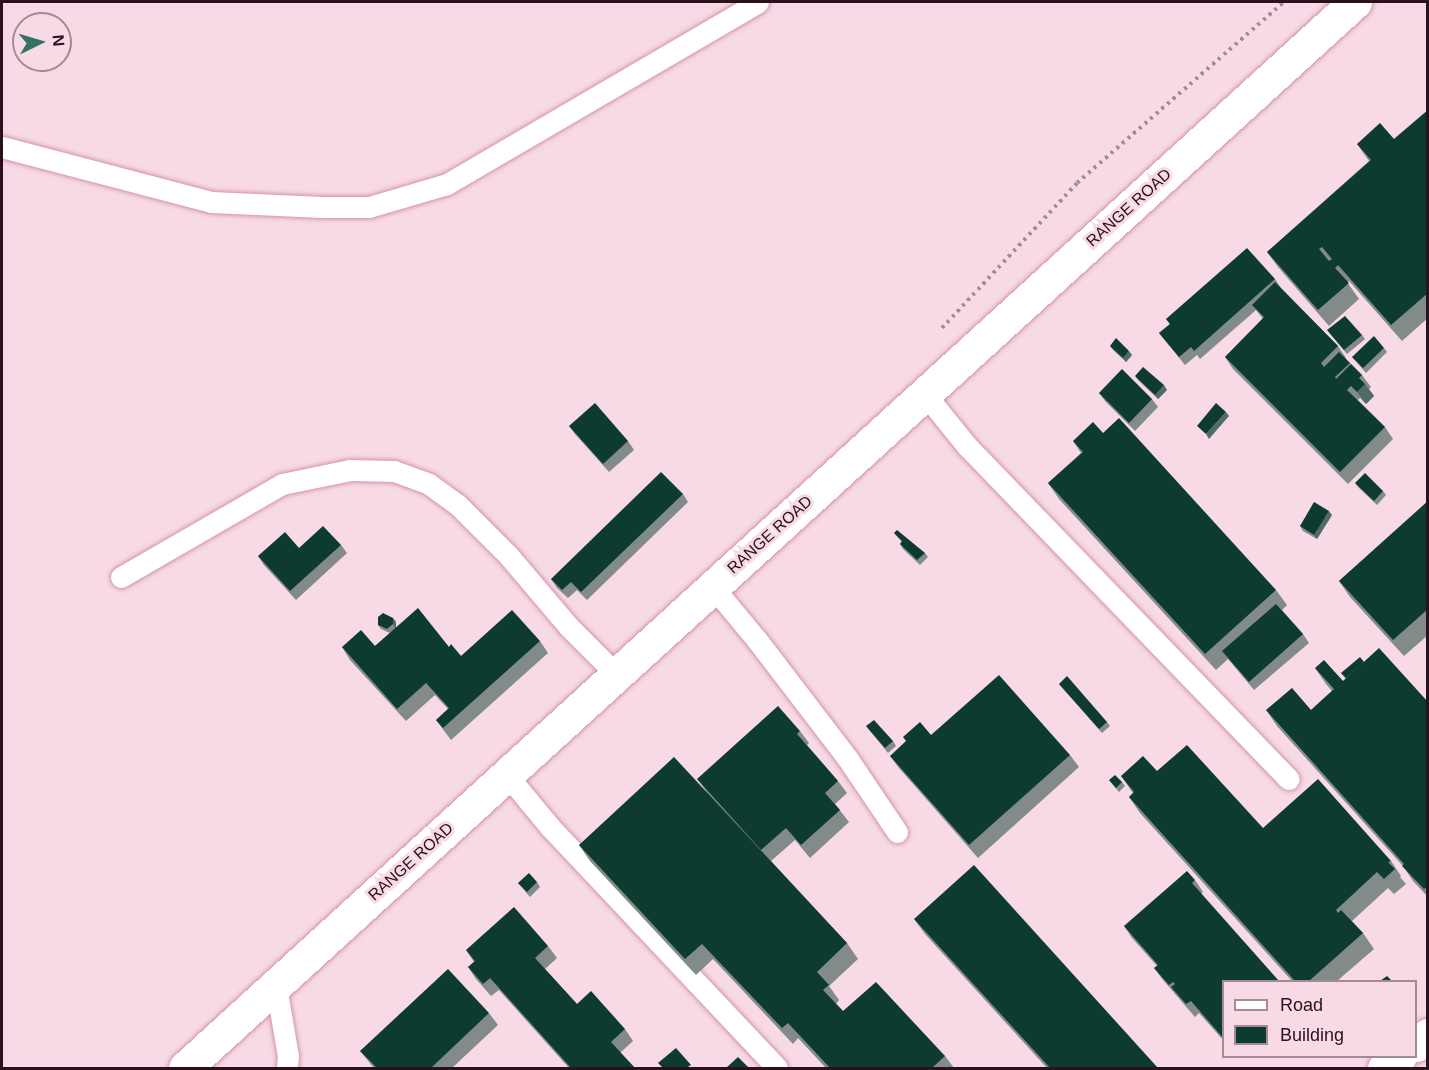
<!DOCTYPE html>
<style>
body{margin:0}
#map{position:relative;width:1429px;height:1070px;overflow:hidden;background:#f7dae5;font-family:Arial,sans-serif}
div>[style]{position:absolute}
.path>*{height:4px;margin-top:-2px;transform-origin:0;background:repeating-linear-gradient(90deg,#a68a96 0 3px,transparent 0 7.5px)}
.roads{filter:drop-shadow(0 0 2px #d692af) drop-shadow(0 0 2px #d692af)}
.lane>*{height:21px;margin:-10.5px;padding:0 10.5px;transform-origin:10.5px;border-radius:10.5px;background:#fff}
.street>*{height:33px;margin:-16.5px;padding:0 16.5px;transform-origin:16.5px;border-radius:16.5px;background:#fff}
.secondary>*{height:33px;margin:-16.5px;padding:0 16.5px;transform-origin:16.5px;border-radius:16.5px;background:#fff}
.wall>*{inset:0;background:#828a8a}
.shaded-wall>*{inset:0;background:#536b66}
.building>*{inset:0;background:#0d3b2f}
span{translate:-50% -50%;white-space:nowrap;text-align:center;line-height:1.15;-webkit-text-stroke:6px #f7dae5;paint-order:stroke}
.street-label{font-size:16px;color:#2a111d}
.frame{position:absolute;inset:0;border:3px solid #2a111d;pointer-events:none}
.legend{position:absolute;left:1222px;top:980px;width:195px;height:78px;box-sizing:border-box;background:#f7dae5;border:2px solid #a58a95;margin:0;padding:8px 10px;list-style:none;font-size:18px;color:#2a111d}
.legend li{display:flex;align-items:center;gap:12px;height:30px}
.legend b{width:30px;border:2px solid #a58a95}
.north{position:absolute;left:12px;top:12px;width:60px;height:60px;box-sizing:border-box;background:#f7dae5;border:2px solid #a58a95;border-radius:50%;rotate:85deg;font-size:16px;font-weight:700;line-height:24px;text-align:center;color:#2a111d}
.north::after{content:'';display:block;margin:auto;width:21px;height:27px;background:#347361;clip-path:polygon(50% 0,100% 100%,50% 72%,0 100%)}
</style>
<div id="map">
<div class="path">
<div style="left:942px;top:328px;width:198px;rotate:-47deg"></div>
<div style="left:1077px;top:183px;width:275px;rotate:-41.2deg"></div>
</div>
<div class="roads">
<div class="lane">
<div style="left:2px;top:147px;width:216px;rotate:14.7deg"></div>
<div style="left:211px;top:202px;width:111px;rotate:2.6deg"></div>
<div style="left:322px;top:207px;width:47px"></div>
<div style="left:369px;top:207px;width:81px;rotate:-16.4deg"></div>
<div style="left:447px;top:184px;width:360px;rotate:-30.3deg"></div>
<div style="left:925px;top:394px;width:67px;rotate:51.1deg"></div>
<div style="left:967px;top:446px;width:463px;rotate:46deg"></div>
<div style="left:121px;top:577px;width:186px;rotate:-30deg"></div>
<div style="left:282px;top:484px;width:69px;rotate:-11.6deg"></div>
<div style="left:350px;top:470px;width:44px;rotate:1.3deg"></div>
<div style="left:394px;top:471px;width:37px;rotate:20deg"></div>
<div style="left:429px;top:484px;width:34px;rotate:36deg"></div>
<div style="left:457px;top:504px;width:72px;rotate:45deg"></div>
<div style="left:508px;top:555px;width:94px;rotate:49.7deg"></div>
<div style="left:569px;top:627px;width:68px;rotate:45deg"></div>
<div style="left:713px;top:587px;width:69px;rotate:50.3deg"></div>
<div style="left:757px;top:640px;width:150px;rotate:52.6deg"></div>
<div style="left:848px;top:759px;width:88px;rotate:56.1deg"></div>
<div style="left:507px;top:775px;width:67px;rotate:50.4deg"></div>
<div style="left:550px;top:827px;width:331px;rotate:46.7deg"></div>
<div style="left:276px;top:986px;width:71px;rotate:80.3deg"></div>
<div style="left:288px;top:1056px;width:12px;rotate:95deg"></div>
</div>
<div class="street">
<div style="left:1416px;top:1045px;width:16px;rotate:-40deg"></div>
<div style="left:1384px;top:1068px;width:20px;rotate:-37deg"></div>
</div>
<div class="secondary">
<div style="left:185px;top:1068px;width:1583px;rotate:-42.34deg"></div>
</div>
</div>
<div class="wall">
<div style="clip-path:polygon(1428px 110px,1428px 318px,1402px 341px,1349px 281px,1347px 282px,1359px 299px,1329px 326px,1278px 267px,1267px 252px,1369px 161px,1357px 144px,1394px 139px)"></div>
<div style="clip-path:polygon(1275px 279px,1281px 288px,1338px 346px,1346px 358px,1346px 359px,1362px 375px,1371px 387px,1369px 389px,1374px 396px,1366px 404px,1360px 398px,1358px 400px,1385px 427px,1393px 439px,1348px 484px,1233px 369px,1225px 357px,1263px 319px,1256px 310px,1200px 359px,1197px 355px,1185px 365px,1159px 333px,1170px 324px,1166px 319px)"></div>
<div style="clip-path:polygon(1327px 330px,1362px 335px,1365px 339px,1347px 354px)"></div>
<div style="clip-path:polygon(1110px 346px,1132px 355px,1126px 362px,1113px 350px)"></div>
<div style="clip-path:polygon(1384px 348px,1387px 352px,1366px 373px,1352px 357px)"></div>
<div style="clip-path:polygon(1135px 376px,1167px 390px,1158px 399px,1138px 380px)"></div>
<div style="clip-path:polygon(1099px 393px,1152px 399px,1158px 407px,1135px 431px,1105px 401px)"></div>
<div style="clip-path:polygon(569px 426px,628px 441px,634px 450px,609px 472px,575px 434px)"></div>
<div style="clip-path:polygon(1103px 433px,1276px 590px,1287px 605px,1282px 610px,1303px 634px,1309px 643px,1254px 690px,1228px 659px,1216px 670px,1059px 499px,1048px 483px,1081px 453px,1073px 441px)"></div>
<div style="clip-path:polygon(1355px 483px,1383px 491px,1386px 495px,1377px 505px,1358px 487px)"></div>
<div style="clip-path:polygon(683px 494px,688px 502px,587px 600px,577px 590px,568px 598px,557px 588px,551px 579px)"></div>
<div style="clip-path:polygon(1428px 501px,1428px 635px,1404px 656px,1350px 597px,1339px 581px)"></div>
<div style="clip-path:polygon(1332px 515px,1317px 539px,1303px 531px,1300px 526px)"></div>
<div style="clip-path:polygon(894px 533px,925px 553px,928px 557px,920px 565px,903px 549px,900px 544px,902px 542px)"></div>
<div style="clip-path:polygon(341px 545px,347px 553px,296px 600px,264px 565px,258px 556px)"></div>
<div style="clip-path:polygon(393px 618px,396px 622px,396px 627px,449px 647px,461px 656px,540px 641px,548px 653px,451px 740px,436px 720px,448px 709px,435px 695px,406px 721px,350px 660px,342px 647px,375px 646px,390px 633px,381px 629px,378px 625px)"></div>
<div style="clip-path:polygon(1364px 662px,1428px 702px,1428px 897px,1413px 881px,1403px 866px,1277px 726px,1266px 710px,1311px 710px,1332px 691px,1326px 684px,1315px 668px,1343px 681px,1346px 679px,1341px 673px)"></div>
<div style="clip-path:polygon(1059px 684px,1107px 722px,1110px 726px,1102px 733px)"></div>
<div style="clip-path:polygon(866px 726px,893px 741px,896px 746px,888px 753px)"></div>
<div style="clip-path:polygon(800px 731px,809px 743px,807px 745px,838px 781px,847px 793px,835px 804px,849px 822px,810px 858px,795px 840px,771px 861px,847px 943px,858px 959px,829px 986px,839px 1000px,836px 1004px,843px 1011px,945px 1056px,954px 1068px,826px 1068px,798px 1038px,793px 1044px,713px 959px,696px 975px,590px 861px,579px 845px,706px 791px,697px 779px)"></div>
<div style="clip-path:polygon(931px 735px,1070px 755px,1079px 767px,978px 858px,899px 768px,890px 756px)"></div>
<div style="clip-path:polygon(1157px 771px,1263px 828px,1391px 861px,1401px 876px,1400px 877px,1406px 884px,1394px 894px,1388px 888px,1352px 921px,1363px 933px,1374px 949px,1337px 981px,1292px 981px,1140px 813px,1129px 797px,1133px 793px,1121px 776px)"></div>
<div style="clip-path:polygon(1109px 780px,1122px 782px,1125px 786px,1119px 792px)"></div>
<div style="clip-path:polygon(1195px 880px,1203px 892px,1201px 894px,1224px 981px,1224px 1041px,1199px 1013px,1195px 1017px,1163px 980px,1154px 968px,1157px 966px,1132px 938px,1124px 926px)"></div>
<div style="clip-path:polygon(537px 882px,540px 887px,530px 897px,518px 883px)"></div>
<div style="clip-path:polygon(914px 919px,1158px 1068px,1047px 1068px,925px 934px)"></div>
<div style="clip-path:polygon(548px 946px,557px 958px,545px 969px,577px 1004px,625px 1029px,633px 1041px,620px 1053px,635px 1068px,569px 1068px,499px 990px,491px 996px,476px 979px,468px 967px,474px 962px,466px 950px)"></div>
<div style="clip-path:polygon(489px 1013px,498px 1025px,452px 1068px,374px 1068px,360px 1051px)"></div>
</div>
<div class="shaded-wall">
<div style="clip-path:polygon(1129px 351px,1132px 355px,1126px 362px,1123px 358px)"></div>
<div style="clip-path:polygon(1365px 384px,1374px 396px,1366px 404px,1357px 392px)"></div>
<div style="clip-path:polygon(1164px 385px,1167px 390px,1158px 399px,1155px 395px)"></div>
<div style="clip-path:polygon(1226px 412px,1229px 416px,1209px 439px,1206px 434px)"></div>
<div style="clip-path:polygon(1329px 511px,1332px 515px,1317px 539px,1314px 535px)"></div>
<div style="clip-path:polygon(393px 618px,396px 622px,396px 629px,393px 624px)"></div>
</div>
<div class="building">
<div style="clip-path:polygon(evenodd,1428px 110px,1428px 293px,1391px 325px,1338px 265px,1335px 268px,1349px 283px,1318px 310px,1267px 252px,1371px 160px,1357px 144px,1380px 123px,1394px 139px,1428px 110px,1322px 247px,1332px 259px,1329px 261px,1319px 249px,1322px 247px)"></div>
<div style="clip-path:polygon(1247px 248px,1275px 279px,1194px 351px,1191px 347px,1179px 357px,1159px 333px,1170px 324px,1166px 319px)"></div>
<div style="clip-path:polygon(1275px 282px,1338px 346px,1321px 363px,1324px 367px,1339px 352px,1350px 363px,1335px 377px,1336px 379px,1351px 364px,1362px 375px,1359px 378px,1365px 384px,1357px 392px,1351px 386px,1347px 390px,1385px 427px,1340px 472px,1225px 357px,1264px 317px,1252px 305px)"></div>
<div style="clip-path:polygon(1345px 316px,1362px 335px,1344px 350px,1327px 330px)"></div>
<div style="clip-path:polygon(1374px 336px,1384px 348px,1363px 368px,1352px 357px)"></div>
<div style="clip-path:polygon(1116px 338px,1129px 351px,1123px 358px,1110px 346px)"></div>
<div style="clip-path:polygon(1143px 367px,1164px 385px,1155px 395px,1135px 376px)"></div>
<div style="clip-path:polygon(1122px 369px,1152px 399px,1129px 423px,1099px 393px)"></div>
<div style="clip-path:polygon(595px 403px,628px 441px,603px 464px,569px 426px)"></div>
<div style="clip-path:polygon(1216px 403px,1226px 412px,1206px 434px,1197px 426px)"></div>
<div style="clip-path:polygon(1119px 418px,1276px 590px,1205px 654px,1048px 483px,1083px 452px,1073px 441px,1093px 422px,1103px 433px)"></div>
<div style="clip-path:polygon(661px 472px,683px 494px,581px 592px,571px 582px,562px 590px,551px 579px)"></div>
<div style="clip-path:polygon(1365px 473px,1383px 491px,1374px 501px,1355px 483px)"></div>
<div style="clip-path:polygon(1428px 501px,1428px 609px,1393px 640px,1339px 581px)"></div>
<div style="clip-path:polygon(1314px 502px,1329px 511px,1314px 535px,1300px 526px)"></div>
<div style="clip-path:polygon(323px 526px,341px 545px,290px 591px,258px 556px,285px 532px,299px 548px)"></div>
<div style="clip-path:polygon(897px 530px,925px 553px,917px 560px,900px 544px,902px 541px,894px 533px)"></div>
<div style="clip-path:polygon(1276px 604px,1303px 634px,1249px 682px,1222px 651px)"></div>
<div style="clip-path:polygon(418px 608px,449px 647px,451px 644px,461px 656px,512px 610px,540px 641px,443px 728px,436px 720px,449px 708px,426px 683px,397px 709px,342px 647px,361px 630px,375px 646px)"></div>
<div style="clip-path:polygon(383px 613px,393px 618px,393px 624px,387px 629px,378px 625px,378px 617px)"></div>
<div style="clip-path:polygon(1379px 648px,1428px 702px,1428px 886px,1424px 889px,1402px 866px,1404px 864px,1266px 710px,1292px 688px,1311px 710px,1334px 689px,1315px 668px,1324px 660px,1343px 681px)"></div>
<div style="clip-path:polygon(1360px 657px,1364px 662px,1346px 678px,1341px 673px)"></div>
<div style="clip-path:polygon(999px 675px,1070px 755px,969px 845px,890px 756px,906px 741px,903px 737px,920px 722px,931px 735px)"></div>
<div style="clip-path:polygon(1067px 676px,1107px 722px,1099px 729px,1059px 684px)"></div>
<div style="clip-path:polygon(778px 706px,800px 731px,797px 734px,838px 781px,825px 793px,840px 810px,801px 845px,786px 828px,761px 850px,697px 779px)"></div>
<div style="clip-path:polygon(874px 720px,893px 741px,885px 748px,866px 726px)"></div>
<div style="clip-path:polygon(1187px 745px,1263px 828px,1318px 779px,1391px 861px,1388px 862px,1395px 869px,1384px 879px,1377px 872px,1336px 910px,1338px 913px,1341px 910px,1363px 933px,1309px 981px,1295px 981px,1129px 797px,1134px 792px,1121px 776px,1143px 756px,1157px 771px)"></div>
<div style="clip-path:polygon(674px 757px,847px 943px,817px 972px,829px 985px,823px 990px,843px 1011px,876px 982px,945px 1056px,932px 1068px,830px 1068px,788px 1023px,782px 1028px,702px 944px,685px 959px,579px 845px)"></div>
<div style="clip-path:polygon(1115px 775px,1122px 782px,1116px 788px,1109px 780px)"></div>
<div style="clip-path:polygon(974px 865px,1158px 1068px,1050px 1068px,914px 919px)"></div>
<div style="clip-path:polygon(1187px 871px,1195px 880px,1192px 883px,1279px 981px,1224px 981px,1224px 1039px,1191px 1001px,1186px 1004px,1171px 987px,1175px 984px,1173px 982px,1169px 985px,1154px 968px,1158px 965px,1124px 926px)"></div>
<div style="clip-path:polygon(529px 873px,537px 882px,527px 892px,518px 883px)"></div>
<div style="clip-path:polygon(514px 907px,548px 946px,535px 958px,577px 1004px,591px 991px,625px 1029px,611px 1042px,635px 1068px,571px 1068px,490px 978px,483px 984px,468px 967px,475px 961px,466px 950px)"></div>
<div style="clip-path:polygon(448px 969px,489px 1013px,431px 1068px,377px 1068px,360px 1051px)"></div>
<div style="clip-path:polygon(1387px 976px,1392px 981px,1380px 981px)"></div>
<div style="clip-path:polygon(676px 1048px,691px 1065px,686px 1068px,663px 1068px,658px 1063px)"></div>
<div style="clip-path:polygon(738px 1057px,749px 1068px,726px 1068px)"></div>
</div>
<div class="street-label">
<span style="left:1129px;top:208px;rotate:-42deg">RANGE ROAD</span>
<span style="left:770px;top:535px;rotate:-42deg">RANGE ROAD</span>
<span style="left:411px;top:862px;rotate:-42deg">RANGE ROAD</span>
</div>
<div class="frame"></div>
<ul class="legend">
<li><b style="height:8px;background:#fff"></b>Road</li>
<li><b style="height:16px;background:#0d3b2f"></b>Building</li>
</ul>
<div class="north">N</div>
</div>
